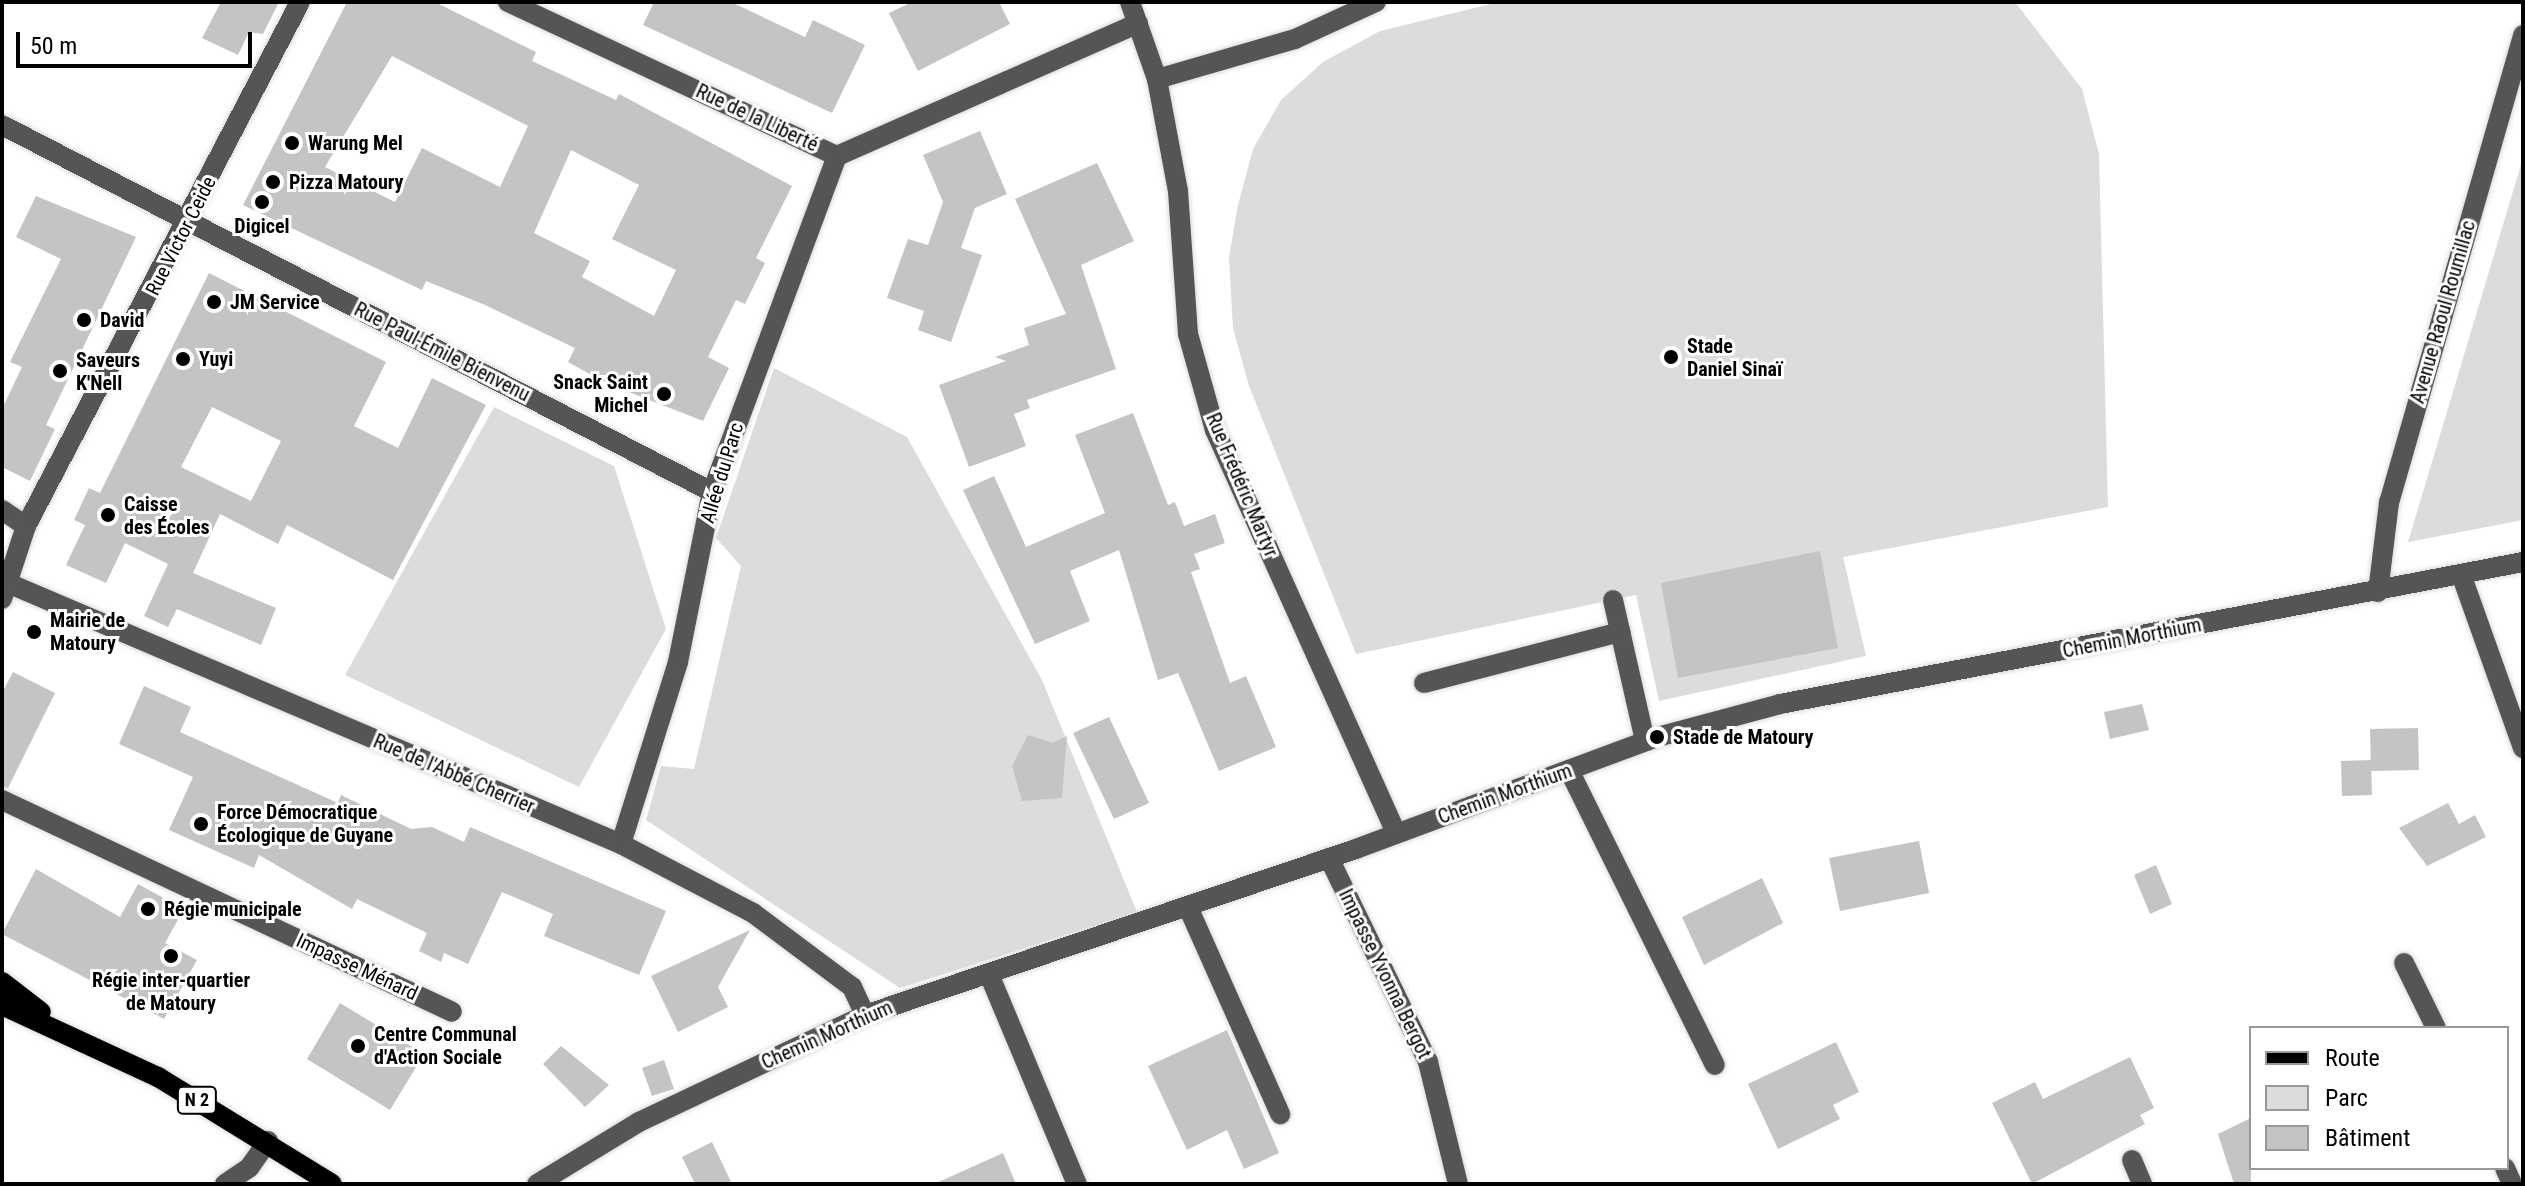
<!DOCTYPE html>
<meta charset="utf-8">
<style>
body{margin:0}
#map{position:relative;width:2525px;height:1186px;overflow:hidden;background:#fff;font-family:"Roboto Condensed",sans-serif}
div>[style]{position:absolute}
.green>*{inset:0;background:#dcdcdc}
.building>*{inset:0;background:#c4c4c4}
.roads{filter:drop-shadow(0 0 2px #dbdbdb) drop-shadow(0 0 2px #dbdbdb)}
.minor>*{height:20px;margin:-10px;padding:0 10px;transform-origin:10px;border-radius:10px;background:#555}
.major>*{height:20px;margin:-10px;padding:0 10px;transform-origin:10px;border-radius:10px;background:#000}
.dots>*{width:22px;height:22px;translate:-50% -50%;box-sizing:border-box;border:4px solid #fff;border-radius:50%}
span{translate:-50% -50%;white-space:nowrap;text-align:center;line-height:1.15;-webkit-text-stroke:6px #fff;paint-order:stroke}
.shield-label span{padding:2px 6px;background:#fff;border:2px solid;border-radius:6px;-webkit-text-stroke-width:0}
.shield-label{font-size:18px;color:#000;font-weight:700}
.street-label{font-size:20px;color:#000}
.poi-label{font-size:20px;color:#000;font-weight:700}
.left{translate:0 -50%;text-align:left}
.right{translate:-100% -50%;text-align:right}
.frame{position:absolute;inset:0;border:4px solid #000;pointer-events:none}
.legend{position:absolute;left:2249px;top:1026px;width:260px;height:144px;box-sizing:border-box;background:#fff;border:2px solid #999;margin:0;padding:10px 14px;list-style:none;font-size:24px;color:#000}
.legend li{display:flex;align-items:center;gap:16px;height:40px}
.legend b{width:40px;border:2px solid #999}
.scale{position:absolute;left:16px;top:32px;width:236px;height:36px;box-sizing:border-box;border:4px solid #000;border-top:0;padding-left:10px;font-size:24px;line-height:28px;white-space:nowrap;color:#000;-webkit-text-stroke:6px #fff;paint-order:stroke}
</style>
<div id="map">
<div class="green">
<div style="clip-path:polygon(1499px 2px,2015px 2px,2082px 89px,2099px 154px,2108px 507px,1843px 557px,1866px 656px,1659px 701px,1636px 595px,1356px 654px,1249px 386px,1233px 328px,1229px 257px,1238px 205px,1253px 149px,1281px 100px,1323px 62px,1380px 31px)"></div>
<div style="clip-path:polygon(2523px 158px,2523px 520px,2408px 542px)"></div>
<div style="clip-path:polygon(774px 368px,907px 437px,1042px 680px,1137px 912px,900px 988px,646px 820px,661px 766px,694px 769px,741px 566px,716px 538px)"></div>
<div style="clip-path:polygon(494px 407px,614px 466px,666px 629px,579px 787px,345px 675px)"></div>
</div>
<div class="building">
<div style="clip-path:polygon(221px 2px,279px 2px,263px 34px,249px 32px,238px 55px,202px 38px)"></div>
<div style="clip-path:polygon(evenodd,347px 2px,435px 2px,536px 52px,532px 61px,616px 100px,619px 94px,792px 186px,756px 258px,765px 263px,745px 304px,736px 300px,708px 357px,729px 368px,703px 421px,606px 383px,568px 362px,575px 348px,485px 305px,426px 281px,422px 290px,243px 205px,347px 2px,392px 56px,528px 126px,500px 187px,422px 148px,395px 202px,325px 167px,392px 56px,347px 2px,571px 150px,639px 185px,612px 239px,676px 270px,654px 316px,582px 277px,590px 261px,534px 233px,571px 150px)"></div>
<div style="clip-path:polygon(654px 2px,731px 2px,805px 37px,813px 20px,865px 45px,832px 113px,643px 25px)"></div>
<div style="clip-path:polygon(912px 2px,999px 2px,1010px 24px,918px 71px,889px 13px)"></div>
<div style="clip-path:polygon(980px 131px,1007px 194px,975px 208px,961px 248px,982px 255px,951px 342px,918px 330px,924px 311px,887px 298px,908px 239px,928px 245px,943px 202px,923px 155px)"></div>
<div style="clip-path:polygon(1097px 163px,1134px 241px,1081px 265px,1116px 369px,1027px 400px,1030px 408px,1014px 414px,1026px 446px,969px 467px,939px 385px,1006px 361px,995px 357px,1029px 345px,1024px 328px,1066px 314px,1015px 199px)"></div>
<div style="clip-path:polygon(36px 196px,136px 237px,46px 425px,55px 429px,30px 481px,2px 467px,2px 409px,22px 367px,10px 362px,61px 259px,16px 237px)"></div>
<div style="clip-path:polygon(evenodd,209px 273px,386px 362px,354px 426px,398px 448px,432px 378px,486px 405px,393px 580px,287px 525px,278px 544px,220px 514px,193px 573px,276px 608px,261px 645px,177px 609px,168px 627px,144px 616px,168px 564px,125px 543px,106px 583px,66px 565px,85px 525px,74px 520px,89px 488px,100px 493px,209px 273px,212px 407px,281px 441px,251px 501px,181px 467px,212px 407px)"></div>
<div style="clip-path:polygon(1133px 413px,1168px 505px,1175px 502px,1184px 526px,1215px 514px,1225px 543px,1194px 554px,1200px 569px,1191px 572px,1230px 683px,1246px 676px,1276px 747px,1219px 771px,1178px 673px,1158px 680px,1119px 550px,1070px 571px,1090px 621px,1035px 644px,963px 490px,994px 476px,1026px 547px,1105px 513px,1075px 435px)"></div>
<div style="clip-path:polygon(1820px 551px,1838px 648px,1678px 678px,1661px 583px)"></div>
<div style="clip-path:polygon(13px 672px,55px 693px,8px 788px,2px 787px,2px 693px)"></div>
<div style="clip-path:polygon(144px 686px,191px 707px,180px 732px,338px 803px,341px 795px,411px 829px,432px 827px,464px 842px,470px 827px,666px 911px,639px 975px,544px 936px,553px 914px,502px 892px,468px 964px,444px 953px,441px 962px,419px 951px,427px 933px,357px 899px,352px 909px,259px 855px,254px 868px,169px 830px,193px 777px,119px 744px)"></div>
<div style="clip-path:polygon(2142px 704px,2149px 730px,2110px 739px,2104px 712px)"></div>
<div style="clip-path:polygon(1109px 717px,1149px 803px,1114px 819px,1073px 733px)"></div>
<div style="clip-path:polygon(2418px 728px,2419px 770px,2371px 771px,2370px 729px)"></div>
<div style="clip-path:polygon(1028px 735px,1053px 743px,1067px 736px,1062px 798px,1022px 801px,1012px 766px)"></div>
<div style="clip-path:polygon(2371px 760px,2372px 795px,2342px 796px,2341px 761px)"></div>
<div style="clip-path:polygon(2448px 803px,2459px 824px,2475px 815px,2486px 837px,2427px 866px,2399px 828px)"></div>
<div style="clip-path:polygon(1919px 841px,1929px 893px,1840px 911px,1829px 858px)"></div>
<div style="clip-path:polygon(2156px 865px,2172px 904px,2150px 914px,2134px 875px)"></div>
<div style="clip-path:polygon(36px 869px,120px 917px,138px 884px,184px 909px,165px 943px,197px 960px,164px 1019px,2px 934px)"></div>
<div style="clip-path:polygon(1762px 878px,1783px 923px,1704px 965px,1682px 917px)"></div>
<div style="clip-path:polygon(750px 930px,718px 987px,728px 1007px,678px 1032px,651px 976px)"></div>
<div style="clip-path:polygon(340px 1003px,424px 1054px,390px 1110px,307px 1059px)"></div>
<div style="clip-path:polygon(1227px 1030px,1279px 1153px,1244px 1169px,1227px 1130px,1187px 1150px,1148px 1066px)"></div>
<div style="clip-path:polygon(1836px 1042px,1859px 1092px,1833px 1105px,1840px 1119px,1778px 1149px,1748px 1084px)"></div>
<div style="clip-path:polygon(561px 1046px,609px 1085px,585px 1107px,543px 1064px)"></div>
<div style="clip-path:polygon(2130px 1057px,2154px 1108px,2140px 1115px,2145px 1124px,2032px 1184px,1992px 1103px,2035px 1082px,2043px 1099px)"></div>
<div style="clip-path:polygon(664px 1060px,674px 1089px,652px 1096px,642px 1068px)"></div>
<div style="clip-path:polygon(2251px 1118px,2251px 1184px,2234px 1184px,2218px 1134px)"></div>
<div style="clip-path:polygon(712px 1142px,732px 1184px,695px 1184px,682px 1157px)"></div>
<div style="clip-path:polygon(1003px 1153px,1016px 1184px,934px 1184px)"></div>
</div>
<div class="roads">
<div class="minor">
<div style="left:508px;top:2px;width:363px;rotate:25.1deg"></div>
<div style="left:837px;top:156px;width:329px;rotate:-23.8deg"></div>
<div style="left:1130px;top:2px;width:82px;rotate:70.7deg"></div>
<div style="left:1157px;top:79px;width:114px;rotate:79.4deg"></div>
<div style="left:1178px;top:191px;width:143px;rotate:86deg"></div>
<div style="left:1188px;top:334px;width:100px;rotate:74.3deg"></div>
<div style="left:1215px;top:430px;width:442px;rotate:65.8deg"></div>
<div style="left:1157px;top:79px;width:144px;rotate:-16.2deg"></div>
<div style="left:1295px;top:39px;width:89px;rotate:-24.6deg"></div>
<div style="left:2px;top:125px;width:799px;rotate:27.33deg"></div>
<div style="left:2px;top:510px;width:29px;rotate:34deg"></div>
<div style="left:2461px;top:574px;width:185px;rotate:70.4deg"></div>
<div style="left:10px;top:584px;width:664px;rotate:23.05deg"></div>
<div style="left:621px;top:844px;width:149px;rotate:27.6deg"></div>
<div style="left:753px;top:913px;width:124px;rotate:36.8deg"></div>
<div style="left:852px;top:987px;width:31px;rotate:65deg"></div>
<div style="left:2378px;top:592px;width:90px;rotate:-83deg"></div>
<div style="left:2389px;top:503px;width:487px;rotate:-74deg"></div>
<div style="left:2px;top:599px;width:77px;rotate:-71.8deg"></div>
<div style="left:26px;top:526px;width:591px;rotate:-62.39deg"></div>
<div style="left:1613px;top:600px;width:145px;rotate:77.2deg"></div>
<div style="left:1424px;top:683px;width:203px;rotate:-14.6deg"></div>
<div style="left:1569px;top:770px;width:329px;rotate:63.7deg"></div>
<div style="left:2px;top:800px;width:497px;rotate:25.2deg"></div>
<div style="left:621px;top:844px;width:191px;rotate:-72.6deg"></div>
<div style="left:678px;top:662px;width:173px;rotate:-78.7deg"></div>
<div style="left:712px;top:492px;width:358px;rotate:-69.6deg"></div>
<div style="left:1329px;top:858px;width:227px;rotate:64.1deg"></div>
<div style="left:1428px;top:1062px;width:126px;rotate:76.2deg"></div>
<div style="left:1188px;top:907px;width:227px;rotate:66deg"></div>
<div style="left:2404px;top:963px;width:72px;rotate:63.8deg"></div>
<div style="left:989px;top:974px;width:228px;rotate:67.3deg"></div>
<div style="left:2132px;top:1160px;width:26px;rotate:67deg"></div>
<div style="left:2505px;top:1168px;width:17px;rotate:66deg"></div>
<div style="left:225px;top:1184px;width:29px;rotate:-34deg"></div>
<div style="left:249px;top:1168px;width:33px;rotate:-55deg"></div>
<div style="left:537px;top:1184px;width:119px;rotate:-31.3deg"></div>
<div style="left:639px;top:1122px;width:250px;rotate:-25.3deg"></div>
<div style="left:865px;top:1015px;width:518px;rotate:-18.68deg"></div>
<div style="left:1356px;top:849px;width:321px;rotate:-20.4deg"></div>
<div style="left:1657px;top:737px;width:127px;rotate:-15deg"></div>
<div style="left:1780px;top:704px;width:756px;rotate:-10.82deg"></div>
</div>
<div class="major">
<div style="left:2px;top:982px;width:49px;rotate:37.6deg"></div>
<div style="left:2px;top:1005px;width:172px;rotate:24.8deg"></div>
<div style="left:158px;top:1077px;width:204px;rotate:31.6deg"></div>
</div>
</div>
<div class="dots">
<div style="left:292px;top:143px;background:#000"></div>
<div style="left:273px;top:182px;background:#000"></div>
<div style="left:262px;top:202px;background:#000"></div>
<div style="left:214px;top:302px;background:#000"></div>
<div style="left:84px;top:320px;background:#000"></div>
<div style="left:1671px;top:357px;background:#000"></div>
<div style="left:183px;top:359px;background:#000"></div>
<div style="left:60px;top:371px;background:#000"></div>
<div style="left:664px;top:394px;background:#000"></div>
<div style="left:108px;top:515px;background:#000"></div>
<div style="left:34px;top:632px;background:#000"></div>
<div style="left:1657px;top:737px;background:#000"></div>
<div style="left:201px;top:824px;background:#000"></div>
<div style="left:148px;top:909px;background:#000"></div>
<div style="left:171px;top:956px;background:#000"></div>
<div style="left:358px;top:1046px;background:#000"></div>
</div>
<div class="shield-label">
<span style="left:197px;top:1100px">N 2</span>
</div>
<div class="street-label">
<span style="left:757px;top:118px;rotate:25deg">Rue de la Liberté</span>
<span style="left:181px;top:236px;rotate:-63deg">Rue Victor Ceide</span>
<span style="left:2443px;top:312px;rotate:-74deg">Avenue Raoul Roumillac</span>
<span style="left:442px;top:352px;rotate:27deg">Rue Paul-Émile Bienvenu</span>
<span style="left:722px;top:473px;rotate:-73deg">Allée du Parc</span>
<span style="left:1242px;top:485px;rotate:67deg">Rue Frédéric Martyr</span>
<span style="left:2132px;top:638px;rotate:-11deg">Chemin Morthium</span>
<span style="left:454px;top:774px;rotate:23deg">Rue de l'Abbé Cherrier</span>
<span style="left:1505px;top:794px;rotate:-20deg">Chemin Morthium</span>
<span style="left:357px;top:967px;rotate:25deg">Impasse Ménard</span>
<span style="left:1385px;top:974px;rotate:64deg">Impasse Yvonna Bergot</span>
<span style="left:827px;top:1035px;rotate:-24deg">Chemin Morthium</span>
</div>
<div class="poi-label">
<span class="left" style="left:308px;top:143px">Warung Mel</span>
<span class="left" style="left:289px;top:182px">Pizza Matoury</span>
<span style="left:262px;top:226px">Digicel</span>
<span class="left" style="left:230px;top:302px">JM Service</span>
<span class="left" style="left:100px;top:320px">David</span>
<span class="left" style="left:1687px;top:358px">Stade<br>Daniel Sinaï</span>
<span class="left" style="left:199px;top:359px">Yuyi</span>
<span class="left" style="left:76px;top:372px">Saveurs<br>K'Nell</span>
<span class="right" style="left:648px;top:394px">Snack Saint<br>Michel</span>
<span class="left" style="left:124px;top:516px">Caisse<br>des Écoles</span>
<span class="left" style="left:50px;top:632px">Mairie de<br>Matoury</span>
<span class="left" style="left:1673px;top:737px">Stade de Matoury</span>
<span class="left" style="left:217px;top:824px">Force Démocratique<br>Écologique de Guyane</span>
<span class="left" style="left:164px;top:909px">Régie municipale</span>
<span style="left:171px;top:992px">Régie inter-quartier<br>de Matoury</span>
<span class="left" style="left:374px;top:1046px">Centre Communal<br>d'Action Sociale</span>
</div>
<div class="frame"></div>
<ul class="legend">
<li><b style="height:10px;background:#000"></b>Route</li>
<li><b style="height:22px;background:#dcdcdc"></b>Parc</li>
<li><b style="height:22px;background:#c4c4c4"></b>Bâtiment</li>
</ul>
<div class="scale">50 m</div>
</div>
